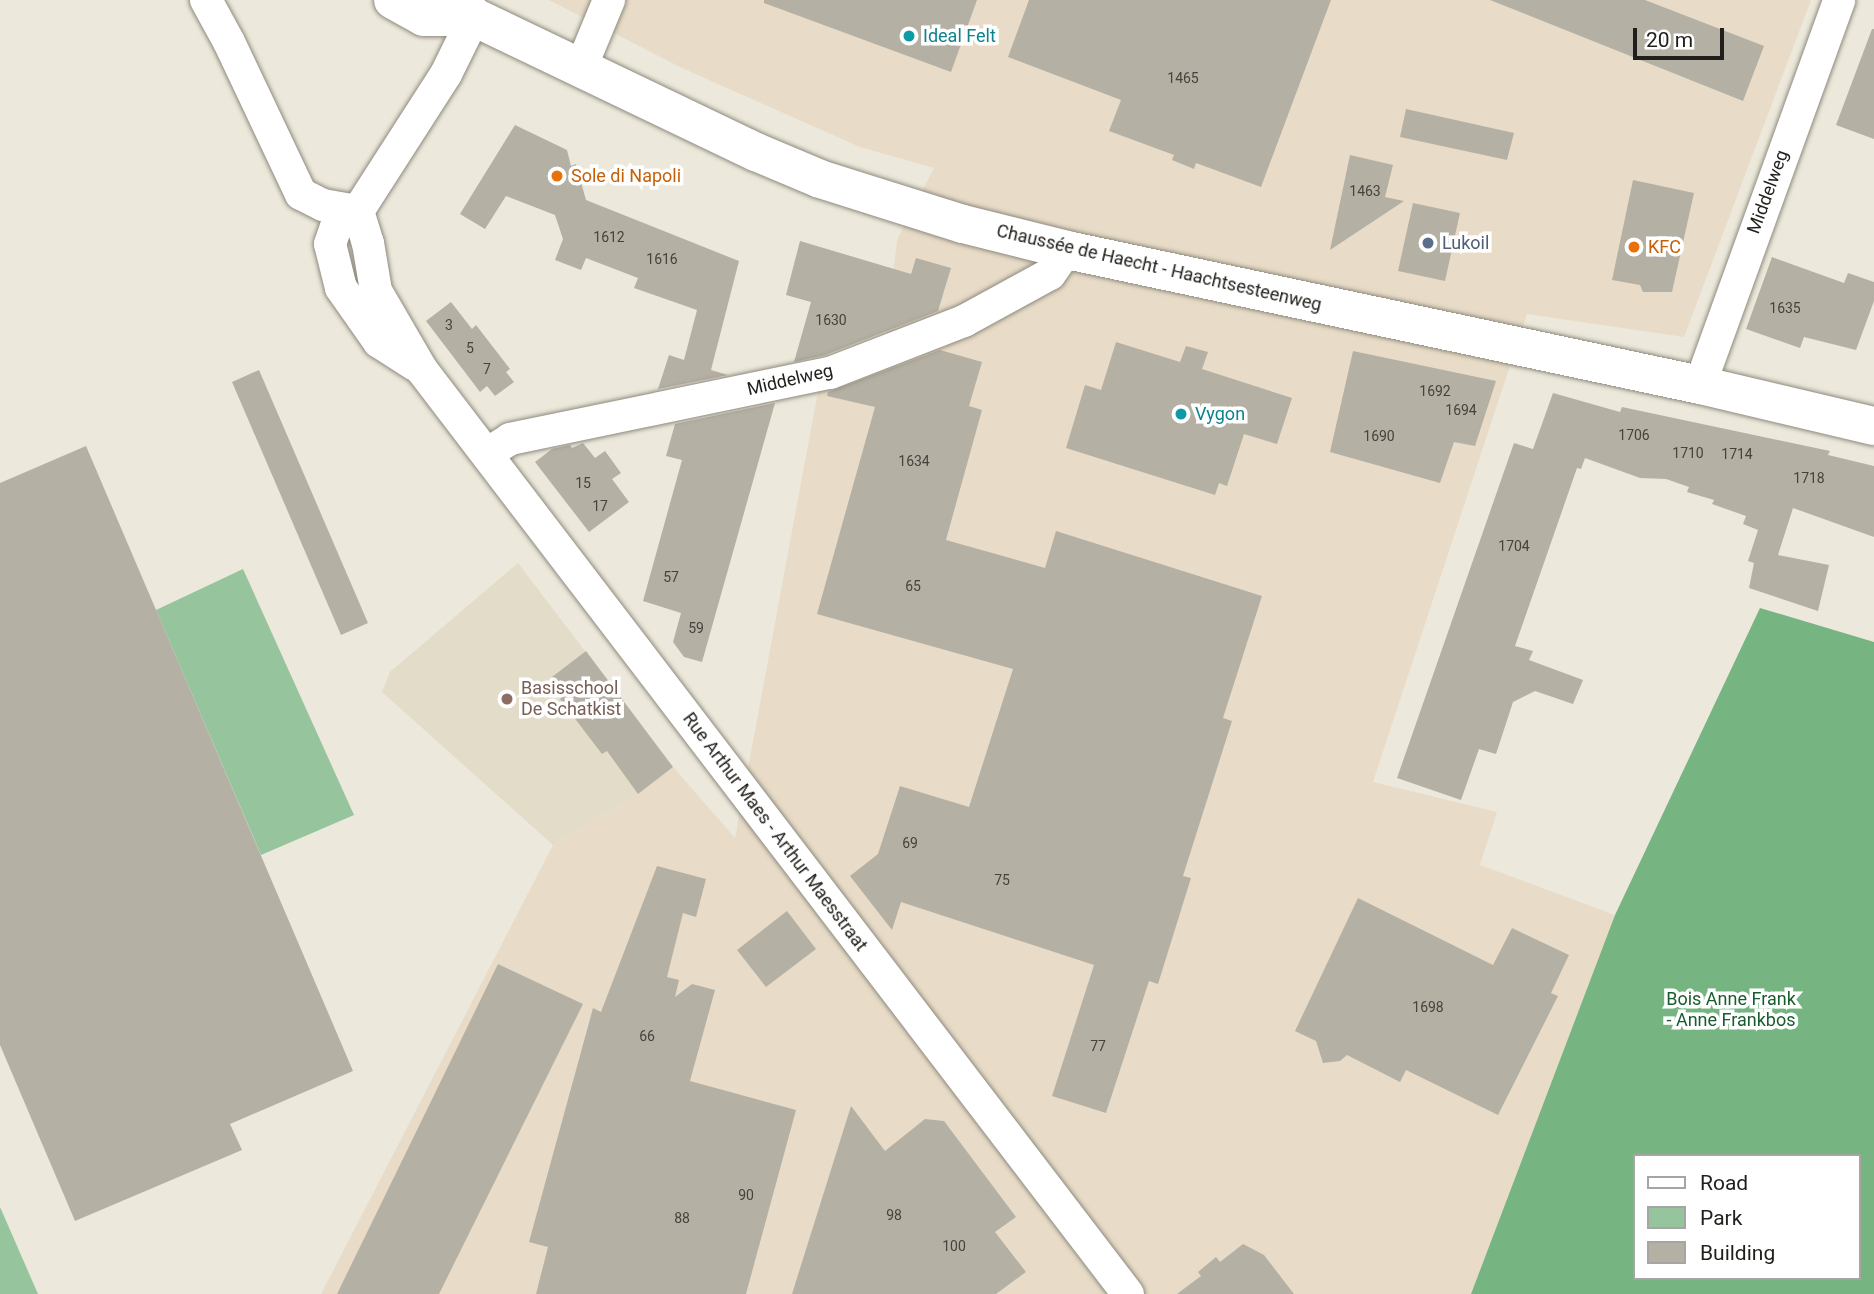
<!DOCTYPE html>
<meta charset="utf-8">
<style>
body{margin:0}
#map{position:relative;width:1874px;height:1294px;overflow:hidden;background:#ece8db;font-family:Roboto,sans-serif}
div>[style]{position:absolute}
.industrial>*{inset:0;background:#e8dcc8}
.built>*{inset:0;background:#e3dcc8}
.green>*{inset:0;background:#95c49d}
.forest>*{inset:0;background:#76b582}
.building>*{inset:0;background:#b5b0a4}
.roads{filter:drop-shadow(0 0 2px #8e8a7e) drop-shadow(0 0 2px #8e8a7e)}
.minor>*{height:32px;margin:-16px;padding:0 16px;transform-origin:16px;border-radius:16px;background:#fff}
.secondary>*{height:38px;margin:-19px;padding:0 19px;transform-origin:19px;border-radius:19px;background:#fff}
.dots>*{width:19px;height:19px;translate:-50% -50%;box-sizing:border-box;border:4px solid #fff;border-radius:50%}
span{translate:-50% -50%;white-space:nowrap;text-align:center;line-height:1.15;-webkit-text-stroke:7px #fff;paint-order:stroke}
.number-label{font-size:14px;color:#46433d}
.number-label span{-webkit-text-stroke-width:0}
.culture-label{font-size:18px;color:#0d838f}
.left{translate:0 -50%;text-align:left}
.food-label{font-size:18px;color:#c56008}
.street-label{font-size:18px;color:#211f1b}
.service-label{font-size:18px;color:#4e5e75}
.education-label{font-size:18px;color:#785e54}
.park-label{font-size:18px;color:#175d2d}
.legend{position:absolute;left:1633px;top:1154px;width:228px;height:126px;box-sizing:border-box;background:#fff;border:2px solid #a6a5a4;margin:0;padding:9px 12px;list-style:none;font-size:21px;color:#211f1b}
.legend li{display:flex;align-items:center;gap:14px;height:35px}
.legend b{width:35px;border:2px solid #a6a5a4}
.scale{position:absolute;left:1633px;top:28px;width:91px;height:32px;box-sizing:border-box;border:4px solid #211f1b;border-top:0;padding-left:9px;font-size:21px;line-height:24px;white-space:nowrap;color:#211f1b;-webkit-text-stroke:5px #fff;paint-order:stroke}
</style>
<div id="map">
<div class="industrial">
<div style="clip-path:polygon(549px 0,1811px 0,1684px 337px,1527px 314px,1373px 782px,1497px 812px,1480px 865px,1615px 915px,1471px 1294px,321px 1294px,553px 845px,638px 794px,673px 767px,735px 838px,820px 381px,885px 343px,897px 240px,934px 168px,860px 147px,682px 68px)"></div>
</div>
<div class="built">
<div style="clip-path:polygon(518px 563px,673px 767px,638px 794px,553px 845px,382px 692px,390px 672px)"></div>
</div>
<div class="green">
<div style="clip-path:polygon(243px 569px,354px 815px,261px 855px,156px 610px)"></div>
<div style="clip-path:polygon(0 1207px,38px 1294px,0 1294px)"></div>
</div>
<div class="forest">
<div style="clip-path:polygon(evenodd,1760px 608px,1874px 642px,1874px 1294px,1471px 1294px,1615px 915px,1760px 608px,1634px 1156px,1858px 1156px,1858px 1278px,1634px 1278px,1634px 1156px)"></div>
</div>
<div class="building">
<div style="clip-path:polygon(764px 0,977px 0,951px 72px,764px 3px)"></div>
<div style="clip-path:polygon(1029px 0,1331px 0,1261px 187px,1196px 163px,1194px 169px,1172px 160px,1174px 155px,1109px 131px,1121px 100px,1008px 57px)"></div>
<div style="clip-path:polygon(1490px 0,1645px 0,1764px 46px,1743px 101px)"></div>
<div style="clip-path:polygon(1872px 29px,1874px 29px,1874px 139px,1836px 125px)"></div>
<div style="clip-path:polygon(1406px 109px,1514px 133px,1507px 160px,1400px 137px)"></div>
<div style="clip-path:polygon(515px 125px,567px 150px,571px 166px,576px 164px,586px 200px,739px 261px,711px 370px,728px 375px,658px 389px,669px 355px,684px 360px,697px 310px,634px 288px,638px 278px,586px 258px,581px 270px,555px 260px,563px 239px,555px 215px,506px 196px,485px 229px,460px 214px)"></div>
<div style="clip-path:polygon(1350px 155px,1393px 165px,1385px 197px,1404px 201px,1330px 250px)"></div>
<div style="clip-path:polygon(1633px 180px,1694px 193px,1672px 292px,1643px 292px,1640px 285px,1612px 280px)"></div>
<div style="clip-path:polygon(1413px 203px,1460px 213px,1445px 281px,1398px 271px)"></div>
<div style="clip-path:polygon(800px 241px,911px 274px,916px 258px,951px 268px,938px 311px,825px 355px,794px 362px,811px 302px,786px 295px)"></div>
<div style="clip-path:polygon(1772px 257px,1844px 283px,1848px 273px,1874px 282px,1874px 301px,1856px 350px,1804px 337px,1800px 348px,1746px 329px)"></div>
<div style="clip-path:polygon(451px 302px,472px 329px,476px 325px,510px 369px,506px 372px,514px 382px,495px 396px,487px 386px,480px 392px,426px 321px)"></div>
<div style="clip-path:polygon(1116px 342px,1180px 362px,1186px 346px,1208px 352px,1202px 369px,1292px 398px,1277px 444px,1244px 434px,1227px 486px,1219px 483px,1215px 495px,1066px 448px,1085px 385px,1101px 390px)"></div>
<div style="clip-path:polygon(940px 350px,982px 362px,969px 406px,982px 410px,946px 540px,1045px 568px,1056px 531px,1262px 596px,1223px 718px,1232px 721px,1183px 876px,1191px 878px,1158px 984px,1149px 981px,1106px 1113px,1052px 1096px,1094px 965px,901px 902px,892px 930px,850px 876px,878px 854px,900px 786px,969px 807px,1013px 669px,817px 614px,875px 407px,827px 396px,828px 392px)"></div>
<div style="clip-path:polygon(1353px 351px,1496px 381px,1475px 446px,1454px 442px,1440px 483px,1330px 452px)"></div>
<div style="clip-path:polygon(259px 370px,368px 623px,341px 635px,232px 382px)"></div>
<div style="clip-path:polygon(1553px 393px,1620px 412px,1622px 407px,1830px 451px,1828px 455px,1874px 466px,1874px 537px,1793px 508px,1778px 555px,1829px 565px,1818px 611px,1749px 588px,1754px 563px,1748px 561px,1758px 530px,1743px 524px,1746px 516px,1712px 504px,1714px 500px,1687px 492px,1689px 487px,1666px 479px,1640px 478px,1585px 458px,1581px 469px,1577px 468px,1515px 646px,1533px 651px,1529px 660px,1583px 680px,1573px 704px,1535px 691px,1513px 702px,1496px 754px,1479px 749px,1461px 800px,1397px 778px,1514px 443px,1533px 449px)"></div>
<div style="clip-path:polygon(775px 403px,702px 662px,684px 657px,673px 642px,681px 613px,643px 601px,682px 460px,666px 456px,675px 424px)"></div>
<div style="clip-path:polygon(583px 443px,595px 458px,605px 451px,621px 473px,612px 479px,629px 502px,589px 532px,535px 462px,552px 449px,570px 445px,572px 448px)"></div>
<div style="clip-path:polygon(86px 446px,353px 1071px,230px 1124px,242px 1150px,75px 1221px,0 1045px,0 483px)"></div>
<div style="clip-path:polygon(586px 651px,673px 767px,638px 794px,607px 751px,602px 754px,560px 699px,566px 694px,552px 677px)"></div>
<div style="clip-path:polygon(657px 866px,706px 879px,696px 917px,683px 913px,667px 977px,679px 980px,675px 997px,692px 984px,715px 990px,690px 1081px,796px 1110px,746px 1294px,536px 1294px,548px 1247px,529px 1242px,593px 1008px,601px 1012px)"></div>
<div style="clip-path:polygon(1358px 898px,1493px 965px,1512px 928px,1569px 955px,1551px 993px,1558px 996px,1498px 1115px,1406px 1070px,1400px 1082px,1347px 1055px,1340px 1061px,1323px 1063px,1316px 1041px,1295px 1031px)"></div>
<div style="clip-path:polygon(787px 911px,816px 949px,766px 987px,737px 950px)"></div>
<div style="clip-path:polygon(498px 964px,583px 1004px,439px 1294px,337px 1294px)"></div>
<div style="clip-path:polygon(851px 1106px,885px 1151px,925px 1119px,944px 1121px,1016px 1217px,995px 1232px,1026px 1272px,996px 1294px,792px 1294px)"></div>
<div style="clip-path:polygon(1243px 1244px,1264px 1255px,1294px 1294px,1177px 1294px,1201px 1276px,1198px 1272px,1216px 1257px,1220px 1262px)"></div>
</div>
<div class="roads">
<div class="minor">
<div style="left:206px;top:0;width:48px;rotate:61.3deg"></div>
<div style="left:229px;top:42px;width:168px;rotate:64.7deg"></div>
<div style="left:301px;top:194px;width:25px;rotate:27deg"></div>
<div style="left:323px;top:205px;width:36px;rotate:10deg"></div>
<div style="left:580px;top:70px;width:76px;rotate:-67.5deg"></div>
<div style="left:358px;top:211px;width:34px;rotate:73deg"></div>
<div style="left:368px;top:243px;width:49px;rotate:80.5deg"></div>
<div style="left:376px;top:291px;width:91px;rotate:59.8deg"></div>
<div style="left:422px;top:370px;width:1163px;rotate:52.62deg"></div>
<div style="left:415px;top:365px;width:43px;rotate:-147.4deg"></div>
<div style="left:379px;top:342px;width:66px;rotate:-125.1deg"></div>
<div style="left:341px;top:288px;width:45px;rotate:-104deg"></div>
<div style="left:330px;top:244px;width:18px;rotate:-71deg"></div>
<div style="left:336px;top:227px;width:27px;rotate:-36deg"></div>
<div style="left:358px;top:211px;width:163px;rotate:-57.3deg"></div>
<div style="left:446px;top:74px;width:64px;rotate:-63.8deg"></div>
<div style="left:1700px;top:385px;width:409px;rotate:-70.1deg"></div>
<div style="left:488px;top:453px;width:26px;rotate:-32deg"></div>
<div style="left:510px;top:439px;width:327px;rotate:-11.7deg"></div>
<div style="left:830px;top:373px;width:144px;rotate:-21.2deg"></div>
<div style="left:964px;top:321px;width:98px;rotate:-28.7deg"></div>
<div style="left:1050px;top:274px;width:29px;rotate:-55deg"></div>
</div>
<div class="secondary">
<div style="left:393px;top:0;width:35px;rotate:29deg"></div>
<div style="left:424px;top:17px;width:50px"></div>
<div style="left:460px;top:0;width:22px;rotate:51deg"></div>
<div style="left:474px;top:17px;width:313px;rotate:25.6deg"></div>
<div style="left:756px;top:152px;width:69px;rotate:22.9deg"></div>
<div style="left:820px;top:179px;width:150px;rotate:17.5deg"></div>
<div style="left:963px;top:224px;width:107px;rotate:14deg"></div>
<div style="left:1067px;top:250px;width:647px;rotate:12.04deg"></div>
<div style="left:1700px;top:385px;width:179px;rotate:13.3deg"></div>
</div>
</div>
<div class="dots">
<div style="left:909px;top:36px;background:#0f9aa8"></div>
<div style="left:557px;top:176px;background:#e8710a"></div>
<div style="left:1428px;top:243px;background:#5c6f8a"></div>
<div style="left:1634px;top:247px;background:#e8710a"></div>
<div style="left:1181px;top:414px;background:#0f9aa8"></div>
<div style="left:507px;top:699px;background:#8d6e63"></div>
</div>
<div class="number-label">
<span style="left:1183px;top:78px">1465</span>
<span style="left:1365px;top:191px">1463</span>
<span style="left:609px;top:237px">1612</span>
<span style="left:662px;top:259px">1616</span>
<span style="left:1785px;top:308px">1635</span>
<span style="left:831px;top:320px">1630</span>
<span style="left:449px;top:325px">3</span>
<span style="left:470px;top:348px">5</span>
<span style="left:487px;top:369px">7</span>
<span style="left:1435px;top:391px">1692</span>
<span style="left:1461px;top:410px">1694</span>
<span style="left:1634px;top:435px">1706</span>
<span style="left:1379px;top:436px">1690</span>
<span style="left:1688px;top:453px">1710</span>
<span style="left:1737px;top:454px">1714</span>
<span style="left:914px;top:461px">1634</span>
<span style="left:1809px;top:478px">1718</span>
<span style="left:583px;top:483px">15</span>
<span style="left:600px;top:506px">17</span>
<span style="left:1514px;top:546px">1704</span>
<span style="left:671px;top:577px">57</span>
<span style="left:913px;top:586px">65</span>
<span style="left:696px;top:628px">59</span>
<span style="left:910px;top:843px">69</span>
<span style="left:1002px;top:880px">75</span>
<span style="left:1428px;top:1007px">1698</span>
<span style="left:647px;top:1036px">66</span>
<span style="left:1098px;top:1046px">77</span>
<span style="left:746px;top:1195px">90</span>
<span style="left:894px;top:1215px">98</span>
<span style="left:682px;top:1218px">88</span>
<span style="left:954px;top:1246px">100</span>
</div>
<div class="culture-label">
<span class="left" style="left:923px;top:36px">Ideal Felt</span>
<span class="left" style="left:1195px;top:414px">Vygon</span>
</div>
<div class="food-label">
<span class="left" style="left:571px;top:176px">Sole di Napoli</span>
<span class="left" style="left:1648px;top:247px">KFC</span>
</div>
<div class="street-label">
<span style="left:1768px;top:192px;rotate:-70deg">Middelweg</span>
<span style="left:1159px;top:268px;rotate:13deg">Chaussée de Haecht - Haachtsesteenweg</span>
<span style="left:790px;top:380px;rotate:-13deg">Middelweg</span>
<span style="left:775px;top:832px;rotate:53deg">Rue Arthur Maes - Arthur Maesstraat</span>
</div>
<div class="service-label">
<span class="left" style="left:1442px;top:243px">Lukoil</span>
</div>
<div class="education-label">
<span class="left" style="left:521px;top:699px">Basisschool<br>De Schatkist</span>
</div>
<div class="park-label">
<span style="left:1731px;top:1010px">Bois Anne Frank<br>- Anne Frankbos</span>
</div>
<ul class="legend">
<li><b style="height:9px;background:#fff"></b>Road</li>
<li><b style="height:19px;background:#95c49d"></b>Park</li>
<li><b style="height:19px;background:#b5b0a4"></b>Building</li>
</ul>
<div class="scale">20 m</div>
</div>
